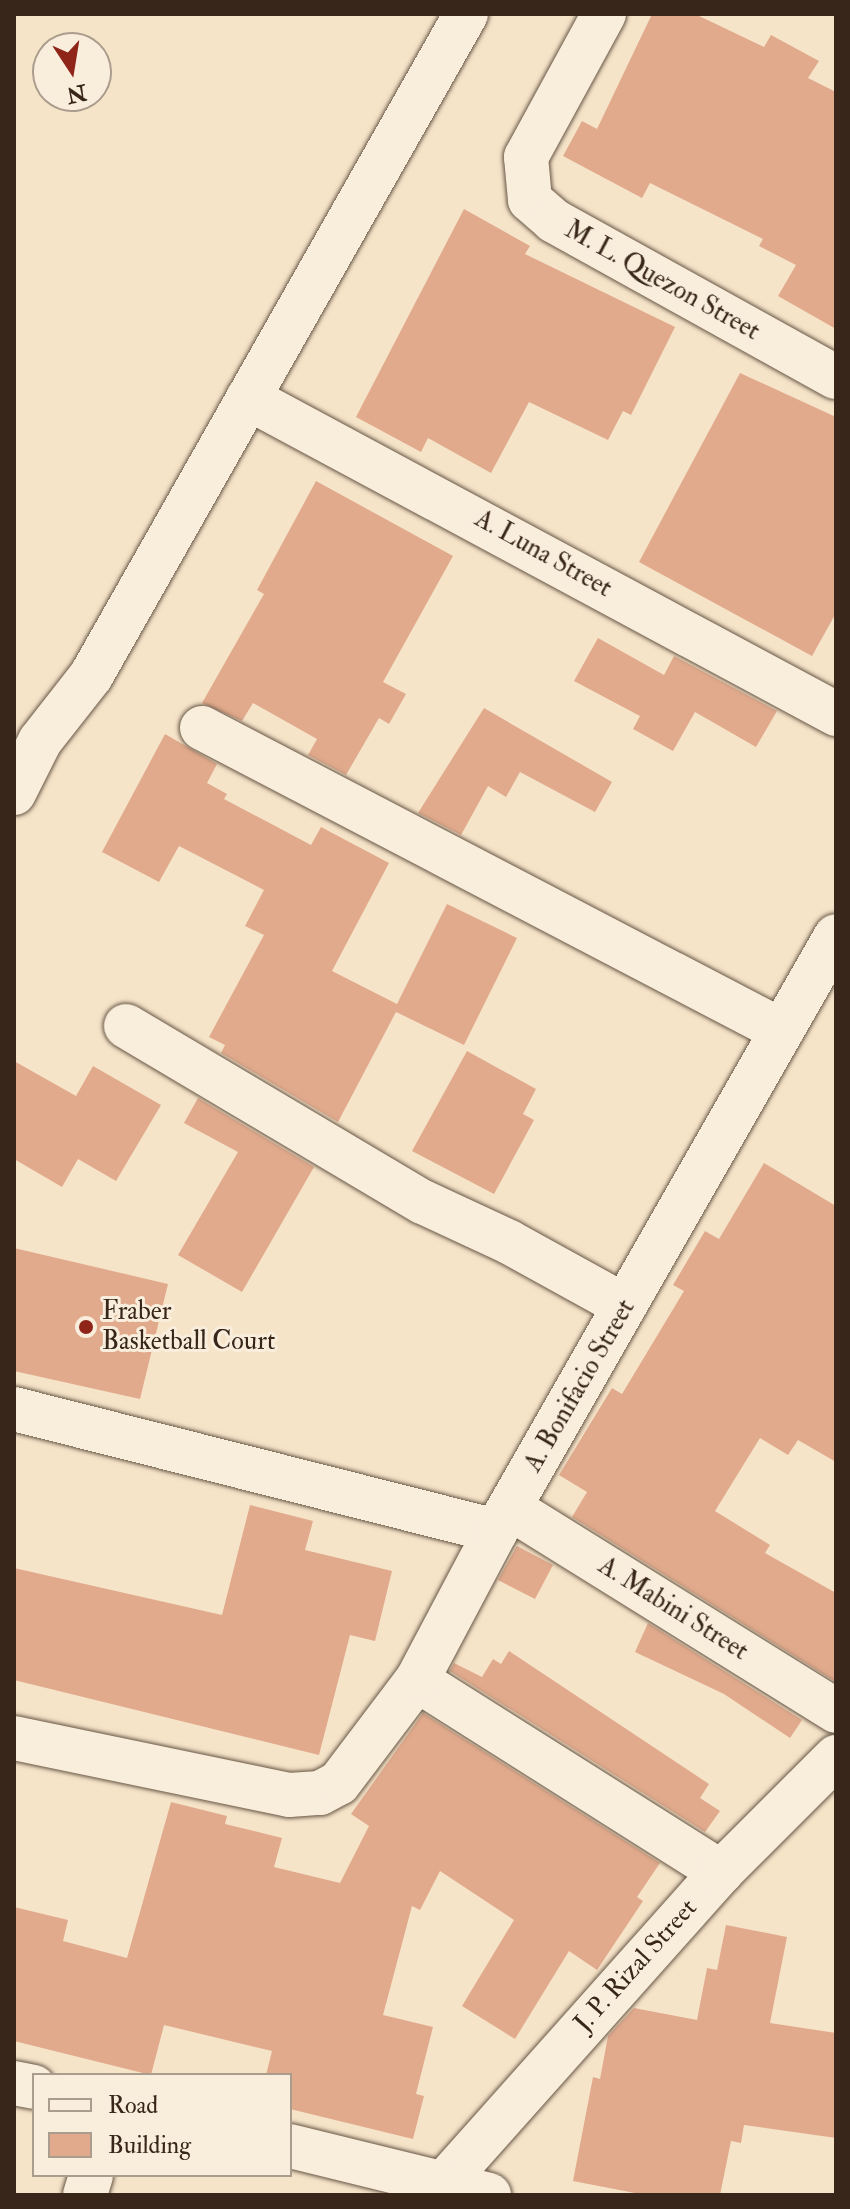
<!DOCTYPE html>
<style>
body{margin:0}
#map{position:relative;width:850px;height:2209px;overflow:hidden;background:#f6e4c9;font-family:"IM FELL Double Pica",serif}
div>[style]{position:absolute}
.building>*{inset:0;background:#e1aa8d}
.roads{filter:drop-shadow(0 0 2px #675645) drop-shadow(0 0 2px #675645)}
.minor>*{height:44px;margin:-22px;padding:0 22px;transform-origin:22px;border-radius:22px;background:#f9eddc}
.tertiary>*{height:44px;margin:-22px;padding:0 22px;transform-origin:22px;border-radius:22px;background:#f9eddc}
.dots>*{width:22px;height:22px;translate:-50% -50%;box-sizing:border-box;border:4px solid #f9eddc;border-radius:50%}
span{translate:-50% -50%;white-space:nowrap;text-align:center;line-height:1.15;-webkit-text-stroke:6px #f9eddc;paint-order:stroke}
.street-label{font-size:26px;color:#372619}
.poi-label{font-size:26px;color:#372619}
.left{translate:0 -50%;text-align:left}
.frame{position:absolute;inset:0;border:16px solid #372619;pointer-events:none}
.legend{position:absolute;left:32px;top:2073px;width:260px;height:104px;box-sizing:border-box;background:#f9eddc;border:2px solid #ab9d8e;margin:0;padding:10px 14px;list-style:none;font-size:24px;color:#372619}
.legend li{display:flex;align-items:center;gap:16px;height:40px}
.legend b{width:40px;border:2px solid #ab9d8e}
.north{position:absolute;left:32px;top:32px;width:80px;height:80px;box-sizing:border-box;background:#f9eddc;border:2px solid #ab9d8e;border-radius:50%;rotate:168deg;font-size:22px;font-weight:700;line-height:32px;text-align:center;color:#372619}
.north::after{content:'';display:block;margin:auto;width:28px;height:36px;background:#8f2418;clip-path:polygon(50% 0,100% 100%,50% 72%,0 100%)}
</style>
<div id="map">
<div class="building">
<div style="clip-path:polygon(652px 14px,695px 14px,764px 47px,771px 35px,819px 61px,808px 78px,836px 92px,836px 329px,778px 296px,796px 265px,759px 246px,763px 239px,650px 183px,642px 198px,563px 156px,582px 121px,597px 129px)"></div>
<div style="clip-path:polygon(464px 209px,530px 246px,525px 254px,675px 327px,631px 415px,623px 411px,608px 440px,529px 402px,491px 473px,428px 438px,421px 452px,356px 417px)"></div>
<div style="clip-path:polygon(740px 373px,836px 417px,836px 613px,812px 656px,639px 562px)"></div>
<div style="clip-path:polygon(316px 481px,453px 556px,383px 682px,406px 694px,389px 724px,379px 718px,346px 775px,308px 755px,317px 739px,253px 703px,242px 721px,202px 703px,264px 594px,257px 590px)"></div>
<div style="clip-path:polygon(598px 638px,664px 675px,674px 656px,777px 711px,756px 747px,695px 712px,673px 751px,633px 729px,640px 716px,574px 681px)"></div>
<div style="clip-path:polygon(484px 708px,612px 782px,595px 812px,520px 772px,506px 797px,488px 786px,461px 835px,418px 813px)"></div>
<div style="clip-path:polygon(165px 734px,217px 764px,207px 783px,227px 794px,224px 799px,311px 845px,321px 827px,389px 863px,332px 971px,397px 1004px,447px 904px,517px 938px,464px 1045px,396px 1012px,338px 1122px,221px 1053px,225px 1045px,209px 1037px,264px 935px,245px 926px,264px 890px,179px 846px,159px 882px,102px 852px)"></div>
<div style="clip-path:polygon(467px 1051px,536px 1089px,523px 1114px,534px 1120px,494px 1194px,412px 1151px)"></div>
<div style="clip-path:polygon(14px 1061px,76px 1096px,93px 1066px,161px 1105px,116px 1181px,78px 1159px,62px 1187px,14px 1159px)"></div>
<div style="clip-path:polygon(198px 1098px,314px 1167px,242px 1292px,178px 1255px,238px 1152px,184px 1123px)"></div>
<div style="clip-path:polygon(764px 1163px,836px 1206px,836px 1462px,798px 1440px,788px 1455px,760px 1438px,715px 1511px,770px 1545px,765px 1553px,836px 1593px,836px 1682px,572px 1517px,587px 1492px,559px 1475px,612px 1388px,622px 1394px,684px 1291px,673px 1285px,705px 1231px,719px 1239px)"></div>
<div style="clip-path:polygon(14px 1248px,168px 1284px,140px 1399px,14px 1371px)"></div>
<div style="clip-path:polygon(250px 1505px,313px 1521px,305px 1550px,392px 1571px,375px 1641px,350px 1635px,319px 1755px,14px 1680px,14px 1568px,222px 1615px)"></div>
<div style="clip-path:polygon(517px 1546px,553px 1565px,535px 1599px,498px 1580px)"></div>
<div style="clip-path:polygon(648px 1623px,802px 1720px,790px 1738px,724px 1694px,635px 1652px)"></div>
<div style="clip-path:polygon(509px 1651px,709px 1784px,700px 1798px,720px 1811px,705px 1832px,450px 1671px,454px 1663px,482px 1677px,493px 1659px,501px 1664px)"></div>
<div style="clip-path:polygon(423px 1713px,660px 1863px,637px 1897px,643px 1901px,597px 1970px,569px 1951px,515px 2039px,462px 2006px,514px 1920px,440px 1871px,420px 1910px,412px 1906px,383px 2015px,433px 2027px,416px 2094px,424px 2096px,413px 2139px,290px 2109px,290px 2075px,266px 2075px,272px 2051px,164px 2025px,151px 2075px,14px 2041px,14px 1907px,68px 1920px,63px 1941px,127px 1958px,171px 1802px,227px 1816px,225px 1824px,282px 1838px,274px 1867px,340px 1883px,369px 1826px,351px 1814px)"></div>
<div style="clip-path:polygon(726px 1925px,787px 1937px,770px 2023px,836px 2033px,836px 2138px,744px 2125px,741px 2143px,731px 2141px,720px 2195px,645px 2195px,573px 2181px,593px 2077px,600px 2079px,608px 2036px,634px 2008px,697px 2020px,707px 1968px,717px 1970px)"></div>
</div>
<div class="roads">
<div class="minor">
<div style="left:604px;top:14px;width:163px;rotate:118.6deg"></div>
<div style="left:526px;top:157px;width:43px;rotate:84.7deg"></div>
<div style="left:530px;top:200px;width:32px;rotate:41deg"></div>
<div style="left:554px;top:221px;width:322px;rotate:29deg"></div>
<div style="left:248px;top:398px;width:668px;rotate:28.25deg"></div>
<div style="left:202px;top:728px;width:654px;rotate:27.58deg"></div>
<div style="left:14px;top:793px;width:58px;rotate:-63.4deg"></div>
<div style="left:40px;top:741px;width:83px;rotate:-51.9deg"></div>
<div style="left:91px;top:676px;width:761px;rotate:-60.47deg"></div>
<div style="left:126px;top:1026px;width:345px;rotate:30.7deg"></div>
<div style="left:423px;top:1202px;width:95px;rotate:24.9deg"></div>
<div style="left:509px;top:1242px;width:132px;rotate:28.9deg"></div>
<div style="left:14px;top:1409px;width:497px;rotate:14.2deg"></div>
<div style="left:510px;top:1508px;width:384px;rotate:31.9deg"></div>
<div style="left:417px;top:1680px;width:360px;rotate:32.3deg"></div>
<div style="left:14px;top:1738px;width:281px;rotate:11.7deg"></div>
<div style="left:289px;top:1795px;width:31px;rotate:-4deg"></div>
<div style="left:320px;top:1793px;width:21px;rotate:-28deg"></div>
<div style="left:339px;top:1783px;width:129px;rotate:-52.9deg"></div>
<div style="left:417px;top:1680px;width:169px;rotate:-62.1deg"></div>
<div style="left:496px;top:1531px;width:685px;rotate:-60.26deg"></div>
<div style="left:444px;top:2183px;width:416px;rotate:-48.3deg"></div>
<div style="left:721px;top:1872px;width:163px;rotate:-45deg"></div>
<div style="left:85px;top:2195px;width:21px;rotate:-73deg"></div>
</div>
<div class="tertiary">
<div style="left:14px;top:2083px;width:20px;rotate:11deg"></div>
<div style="left:290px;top:2146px;width:205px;rotate:13.8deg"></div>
</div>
</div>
<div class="dots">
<div style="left:86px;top:1327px;background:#8f2418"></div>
</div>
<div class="street-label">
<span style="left:662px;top:281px;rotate:29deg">M. L. Quezon Street</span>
<span style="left:543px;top:554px;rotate:29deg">A. Luna Street</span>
<span style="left:580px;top:1386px;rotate:-60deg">A. Bonifacio Street</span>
<span style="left:673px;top:1609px;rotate:32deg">A. Mabini Street</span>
<span style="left:636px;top:1966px;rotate:-48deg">J. P. Rizal Street</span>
</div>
<div class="poi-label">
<span class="left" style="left:102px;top:1327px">Fraber<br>Basketball Court</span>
</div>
<div class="frame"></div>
<ul class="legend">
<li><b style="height:10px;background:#f9eddc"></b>Road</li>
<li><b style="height:22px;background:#e1aa8d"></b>Building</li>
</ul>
<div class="north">N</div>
</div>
